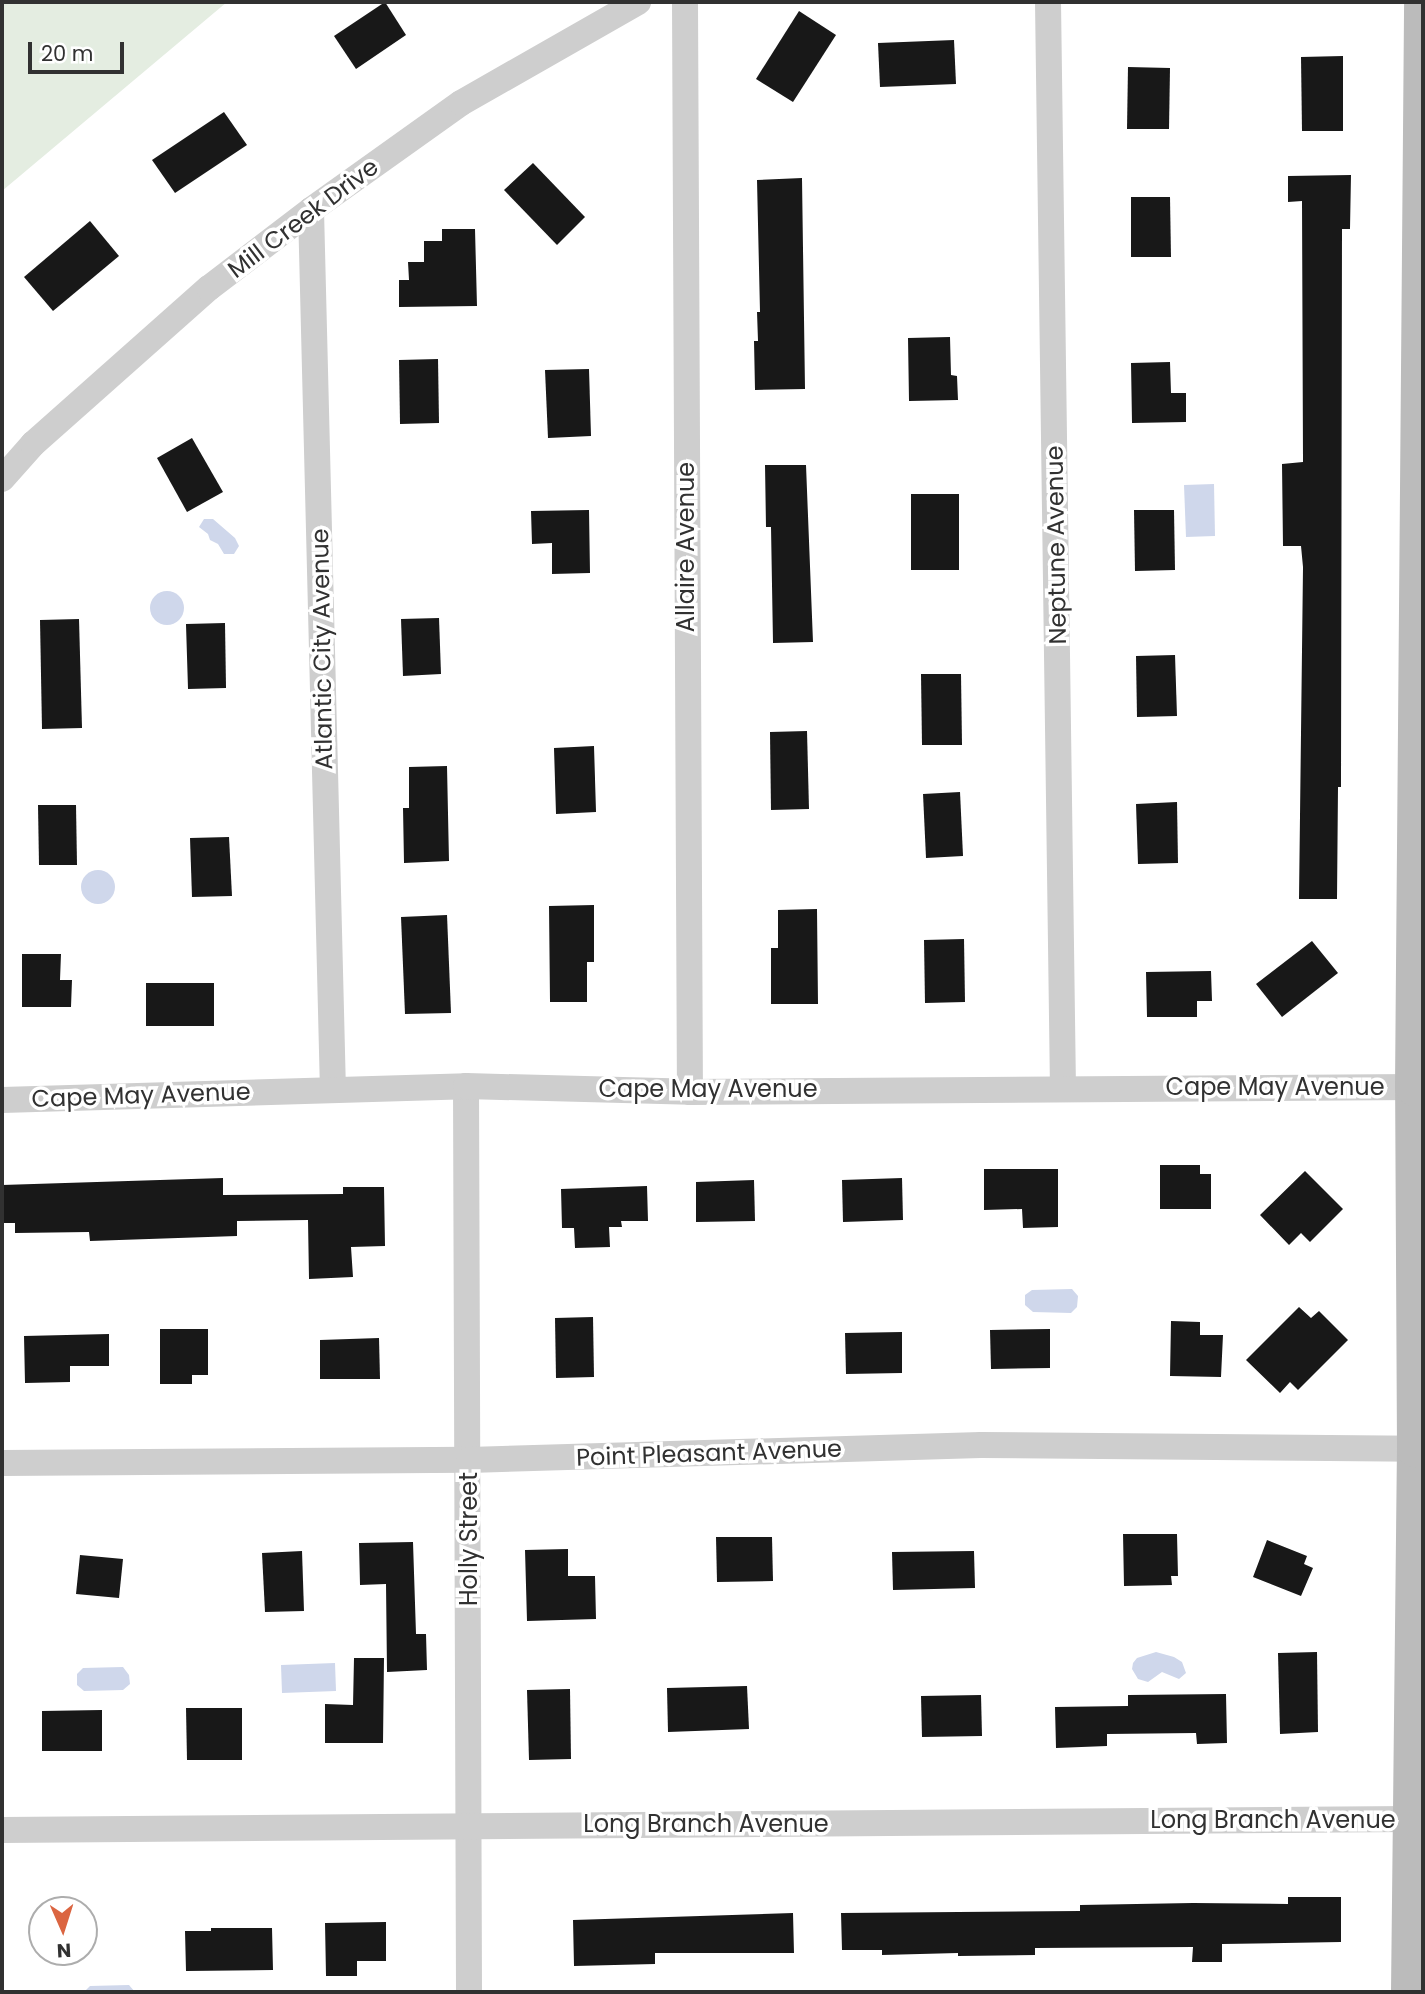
<!DOCTYPE html>
<style>
body{margin:0}
#map{position:relative;width:1425px;height:1994px;overflow:hidden;background:#fff;font-family:Poppins,sans-serif}
div>[style]{position:absolute}
.green>*{inset:0;background:#e4ede1}
.water>*{inset:0;background:#cfd7eb}
.round{border-radius:50%}
.building>*{inset:0;background:#181818}
.street>*{height:26px;margin:-13px;padding:0 13px;transform-origin:13px;border-radius:13px;background:#cecece}
.secondary>*{height:38px;margin:-19px;padding:0 19px;transform-origin:19px;border-radius:19px;background:#bbb}
span{translate:-50% -50%;white-space:nowrap;text-align:center;line-height:1.15;-webkit-text-stroke:7px #fff;paint-order:stroke}
.street-label{font-size:24px;color:#313131}
.frame{position:absolute;inset:0;border:4px solid #313131;pointer-events:none}
.north{position:absolute;left:28px;top:1896px;width:70px;height:70px;box-sizing:border-box;background:#fff;border:2px solid #adadad;border-radius:50%;rotate:177deg;font-size:19px;font-weight:700;line-height:28px;text-align:center;color:#313131}
.north::after{content:'';display:block;margin:auto;width:24px;height:32px;background:#db6541;clip-path:polygon(50% 0,100% 100%,50% 72%,0 100%)}
.scale{position:absolute;left:28px;top:42px;width:96px;height:32px;box-sizing:border-box;border:4px solid #313131;border-top:0;padding-left:9px;font-size:21px;line-height:24px;white-space:nowrap;color:#313131;-webkit-text-stroke:5px #fff;paint-order:stroke}
</style>
<div id="map">
<div class="green">
<div style="clip-path:polygon(2px 2px,227px 2px,2px 191px)"></div>
</div>
<div class="water">
<div style="clip-path:polygon(1214px 484px,1215px 536px,1186px 537px,1184px 485px)"></div>
<div style="clip-path:polygon(204px 519px,213px 519px,235px 538px,239px 546px,234px 554px,224px 554px,218px 544px,210px 540px,208px 534px,199px 527px)"></div>
<div class="round" style="left:150px;top:591px;width:34px;height:34px"></div>
<div class="round" style="left:81px;top:870px;width:34px;height:34px"></div>
<div style="clip-path:polygon(1072px 1289px,1078px 1296px,1077px 1307px,1071px 1313px,1033px 1312px,1025px 1305px,1025px 1295px,1032px 1290px)"></div>
<div style="clip-path:polygon(1156px 1652px,1174px 1657px,1182px 1662px,1186px 1673px,1179px 1679px,1162px 1672px,1148px 1682px,1138px 1679px,1132px 1669px,1133px 1663px,1137px 1658px)"></div>
<div style="clip-path:polygon(335px 1663px,336px 1691px,282px 1693px,281px 1665px)"></div>
<div style="clip-path:polygon(123px 1667px,129px 1675px,130px 1684px,123px 1690px,84px 1691px,77px 1685px,77px 1674px,83px 1668px)"></div>
<div style="clip-path:polygon(129px 1985px,135px 1992px,84px 1992px,90px 1986px)"></div>
</div>
<div class="building">
<div style="clip-path:polygon(385px 2px,406px 35px,356px 69px,334px 36px)"></div>
<div style="clip-path:polygon(799px 11px,836px 35px,793px 102px,756px 79px)"></div>
<div style="clip-path:polygon(954px 40px,956px 84px,880px 87px,878px 43px)"></div>
<div style="clip-path:polygon(1343px 56px,1343px 131px,1302px 131px,1301px 57px)"></div>
<div style="clip-path:polygon(1128px 67px,1170px 68px,1169px 129px,1127px 129px)"></div>
<div style="clip-path:polygon(224px 112px,247px 145px,175px 193px,152px 160px)"></div>
<div style="clip-path:polygon(533px 163px,585px 217px,557px 245px,504px 190px)"></div>
<div style="clip-path:polygon(1351px 175px,1350px 229px,1342px 229px,1341px 787px,1338px 787px,1337px 899px,1299px 899px,1303px 567px,1301px 546px,1283px 546px,1282px 464px,1303px 462px,1302px 201px,1288px 202px,1288px 176px)"></div>
<div style="clip-path:polygon(802px 178px,805px 389px,755px 390px,754px 341px,758px 341px,757px 312px,760px 312px,757px 180px)"></div>
<div style="clip-path:polygon(1131px 197px,1170px 197px,1171px 257px,1131px 257px)"></div>
<div style="clip-path:polygon(90px 221px,119px 256px,53px 311px,24px 277px)"></div>
<div style="clip-path:polygon(442px 229px,475px 229px,477px 306px,399px 307px,399px 280px,409px 280px,408px 262px,424px 262px,424px 241px,442px 241px)"></div>
<div style="clip-path:polygon(950px 337px,951px 375px,957px 376px,958px 400px,909px 401px,908px 338px)"></div>
<div style="clip-path:polygon(438px 359px,439px 423px,400px 424px,399px 360px)"></div>
<div style="clip-path:polygon(1170px 362px,1171px 393px,1186px 393px,1186px 422px,1132px 423px,1131px 363px)"></div>
<div style="clip-path:polygon(589px 369px,591px 436px,548px 438px,545px 370px)"></div>
<div style="clip-path:polygon(192px 438px,223px 492px,187px 512px,157px 458px)"></div>
<div style="clip-path:polygon(765px 465px,806px 465px,813px 642px,773px 643px,771px 527px,766px 527px)"></div>
<div style="clip-path:polygon(911px 494px,959px 494px,959px 570px,911px 570px)"></div>
<div style="clip-path:polygon(589px 510px,590px 573px,552px 574px,552px 543px,532px 544px,531px 511px)"></div>
<div style="clip-path:polygon(1134px 510px,1174px 510px,1175px 570px,1135px 571px)"></div>
<div style="clip-path:polygon(439px 618px,441px 674px,403px 676px,401px 619px)"></div>
<div style="clip-path:polygon(79px 619px,82px 728px,42px 729px,40px 620px)"></div>
<div style="clip-path:polygon(225px 623px,226px 688px,188px 689px,186px 624px)"></div>
<div style="clip-path:polygon(1175px 655px,1177px 716px,1137px 717px,1136px 656px)"></div>
<div style="clip-path:polygon(921px 674px,961px 674px,962px 745px,922px 745px)"></div>
<div style="clip-path:polygon(807px 731px,809px 809px,771px 810px,770px 732px)"></div>
<div style="clip-path:polygon(594px 746px,596px 812px,556px 814px,554px 748px)"></div>
<div style="clip-path:polygon(447px 766px,449px 861px,404px 863px,403px 808px,409px 808px,409px 767px)"></div>
<div style="clip-path:polygon(960px 792px,963px 856px,926px 858px,923px 794px)"></div>
<div style="clip-path:polygon(1177px 802px,1178px 863px,1138px 864px,1136px 804px)"></div>
<div style="clip-path:polygon(38px 805px,76px 805px,77px 865px,39px 865px)"></div>
<div style="clip-path:polygon(229px 837px,232px 896px,192px 897px,190px 838px)"></div>
<div style="clip-path:polygon(594px 905px,594px 962px,587px 962px,587px 1002px,550px 1002px,549px 906px)"></div>
<div style="clip-path:polygon(817px 909px,818px 1004px,771px 1004px,771px 948px,778px 948px,778px 910px)"></div>
<div style="clip-path:polygon(447px 915px,451px 1013px,405px 1014px,401px 917px)"></div>
<div style="clip-path:polygon(964px 939px,965px 1002px,925px 1003px,924px 940px)"></div>
<div style="clip-path:polygon(1312px 941px,1338px 973px,1282px 1017px,1256px 984px)"></div>
<div style="clip-path:polygon(22px 954px,61px 954px,60px 980px,72px 980px,71px 1007px,22px 1007px)"></div>
<div style="clip-path:polygon(1211px 971px,1212px 1001px,1197px 1001px,1197px 1017px,1147px 1017px,1146px 972px)"></div>
<div style="clip-path:polygon(146px 983px,214px 983px,214px 1026px,146px 1026px)"></div>
<div style="clip-path:polygon(1160px 1165px,1200px 1165px,1200px 1174px,1211px 1174px,1211px 1209px,1160px 1209px)"></div>
<div style="clip-path:polygon(984px 1169px,1058px 1169px,1058px 1227px,1023px 1228px,1022px 1209px,984px 1210px)"></div>
<div style="clip-path:polygon(1305px 1171px,1343px 1209px,1310px 1242px,1301px 1233px,1289px 1245px,1260px 1215px)"></div>
<div style="clip-path:polygon(223px 1178px,223px 1195px,343px 1194px,343px 1187px,384px 1187px,385px 1246px,351px 1247px,353px 1277px,309px 1279px,308px 1220px,237px 1221px,237px 1236px,90px 1241px,89px 1232px,15px 1233px,15px 1223px,2px 1223px,2px 1185px)"></div>
<div style="clip-path:polygon(902px 1178px,903px 1220px,843px 1222px,842px 1180px)"></div>
<div style="clip-path:polygon(754px 1180px,755px 1221px,696px 1222px,696px 1182px)"></div>
<div style="clip-path:polygon(647px 1186px,648px 1221px,621px 1221px,622px 1227px,609px 1227px,610px 1247px,575px 1248px,574px 1228px,562px 1228px,561px 1189px)"></div>
<div style="clip-path:polygon(1299px 1307px,1311px 1318px,1319px 1311px,1348px 1340px,1298px 1390px,1290px 1382px,1280px 1393px,1246px 1360px)"></div>
<div style="clip-path:polygon(593px 1317px,594px 1377px,556px 1378px,555px 1318px)"></div>
<div style="clip-path:polygon(1171px 1321px,1200px 1322px,1200px 1335px,1223px 1335px,1221px 1377px,1170px 1376px)"></div>
<div style="clip-path:polygon(160px 1329px,208px 1329px,208px 1375px,192px 1375px,192px 1384px,160px 1384px)"></div>
<div style="clip-path:polygon(1050px 1329px,1050px 1368px,991px 1369px,990px 1330px)"></div>
<div style="clip-path:polygon(902px 1332px,902px 1373px,846px 1374px,845px 1333px)"></div>
<div style="clip-path:polygon(109px 1334px,109px 1366px,70px 1366px,70px 1382px,25px 1383px,24px 1336px)"></div>
<div style="clip-path:polygon(379px 1338px,380px 1379px,320px 1379px,320px 1340px)"></div>
<div style="clip-path:polygon(1123px 1534px,1177px 1534px,1178px 1576px,1171px 1576px,1172px 1585px,1124px 1586px)"></div>
<div style="clip-path:polygon(716px 1537px,772px 1537px,773px 1581px,717px 1582px)"></div>
<div style="clip-path:polygon(1267px 1540px,1307px 1556px,1304px 1564px,1313px 1568px,1301px 1596px,1253px 1577px)"></div>
<div style="clip-path:polygon(413px 1542px,416px 1634px,426px 1634px,427px 1670px,387px 1672px,386px 1584px,360px 1585px,359px 1543px)"></div>
<div style="clip-path:polygon(568px 1549px,568px 1576px,595px 1576px,596px 1619px,527px 1621px,525px 1550px)"></div>
<div style="clip-path:polygon(302px 1551px,304px 1611px,265px 1612px,262px 1553px)"></div>
<div style="clip-path:polygon(974px 1551px,975px 1588px,893px 1590px,892px 1552px)"></div>
<div style="clip-path:polygon(80px 1555px,123px 1559px,119px 1598px,76px 1594px)"></div>
<div style="clip-path:polygon(1317px 1652px,1318px 1732px,1280px 1734px,1278px 1653px)"></div>
<div style="clip-path:polygon(354px 1658px,384px 1658px,383px 1743px,325px 1743px,325px 1704px,353px 1705px)"></div>
<div style="clip-path:polygon(747px 1686px,749px 1729px,668px 1732px,667px 1688px)"></div>
<div style="clip-path:polygon(570px 1689px,571px 1759px,529px 1760px,527px 1690px)"></div>
<div style="clip-path:polygon(1226px 1694px,1227px 1743px,1197px 1744px,1196px 1733px,1107px 1734px,1107px 1746px,1056px 1748px,1055px 1707px,1128px 1706px,1128px 1695px)"></div>
<div style="clip-path:polygon(981px 1695px,982px 1736px,922px 1737px,921px 1696px)"></div>
<div style="clip-path:polygon(186px 1708px,242px 1708px,242px 1760px,187px 1760px)"></div>
<div style="clip-path:polygon(102px 1710px,102px 1751px,42px 1751px,42px 1711px)"></div>
<div style="clip-path:polygon(1288px 1897px,1341px 1897px,1341px 1942px,1222px 1944px,1222px 1962px,1192px 1962px,1193px 1947px,1035px 1948px,1035px 1955px,958px 1956px,958px 1953px,882px 1955px,882px 1950px,842px 1950px,841px 1913px,1080px 1911px,1080px 1905px,1193px 1903px,1288px 1904px)"></div>
<div style="clip-path:polygon(793px 1913px,794px 1953px,655px 1953px,655px 1964px,574px 1966px,573px 1920px)"></div>
<div style="clip-path:polygon(386px 1922px,386px 1961px,357px 1961px,357px 1976px,326px 1976px,325px 1923px)"></div>
<div style="clip-path:polygon(211px 1928px,272px 1928px,273px 1970px,186px 1971px,185px 1931px,211px 1931px)"></div>
</div>
<div class="street">
<div style="left:685px;top:2px;width:1090px;rotate:89.74deg"></div>
<div style="left:1048px;top:2px;width:1085px;rotate:89.21deg"></div>
<div style="left:311px;top:210px;width:879px;rotate:88.57deg"></div>
<div style="left:2px;top:479px;width:47px;rotate:-48.5deg"></div>
<div style="left:33px;top:444px;width:235px;rotate:-41.6deg"></div>
<div style="left:209px;top:288px;width:128px;rotate:-37.4deg"></div>
<div style="left:311px;top:210px;width:184px;rotate:-35.5deg"></div>
<div style="left:461px;top:103px;width:204px;rotate:-29.7deg"></div>
<div style="left:466px;top:1086px;width:906px;rotate:89.81deg"></div>
<div style="left:2px;top:1100px;width:464px;rotate:-1.7deg"></div>
<div style="left:466px;top:1086px;width:224px;rotate:1.5deg"></div>
<div style="left:690px;top:1092px;width:724px;rotate:-0.4deg"></div>
<div style="left:2px;top:1463px;width:467px;rotate:-0.4deg"></div>
<div style="left:469px;top:1460px;width:512px;rotate:-1.68deg"></div>
<div style="left:981px;top:1445px;width:435px;rotate:0.5deg"></div>
<div style="left:2px;top:1830px;width:1408px;rotate:-0.45deg"></div>
</div>
<div class="secondary">
<div style="left:1410px;top:1992px;width:543px;rotate:-89.37deg"></div>
<div style="left:1416px;top:1449px;width:362px;rotate:-90.3deg"></div>
<div style="left:1414px;top:1087px;width:1085px;rotate:-89.52deg"></div>
</div>
<div class="street-label">
<span style="left:303px;top:218px;rotate:-37deg">Mill Creek Drive</span>
<span style="left:1056px;top:545px;rotate:-91deg">Neptune Avenue</span>
<span style="left:686px;top:547px;rotate:-90deg">Allaire Avenue</span>
<span style="left:322px;top:649px;rotate:-91deg">Atlantic City Avenue</span>
<span style="left:1275px;top:1087px">Cape May Avenue</span>
<span style="left:708px;top:1089px">Cape May Avenue</span>
<span style="left:141px;top:1095px;rotate:-2deg">Cape May Avenue</span>
<span style="left:709px;top:1453px;rotate:-2deg">Point Pleasant Avenue</span>
<span style="left:469px;top:1539px;rotate:-90deg">Holly Street</span>
<span style="left:1273px;top:1820px">Long Branch Avenue</span>
<span style="left:706px;top:1824px">Long Branch Avenue</span>
</div>
<div class="frame"></div>
<div class="north">N</div>
<div class="scale">20 m</div>
</div>
